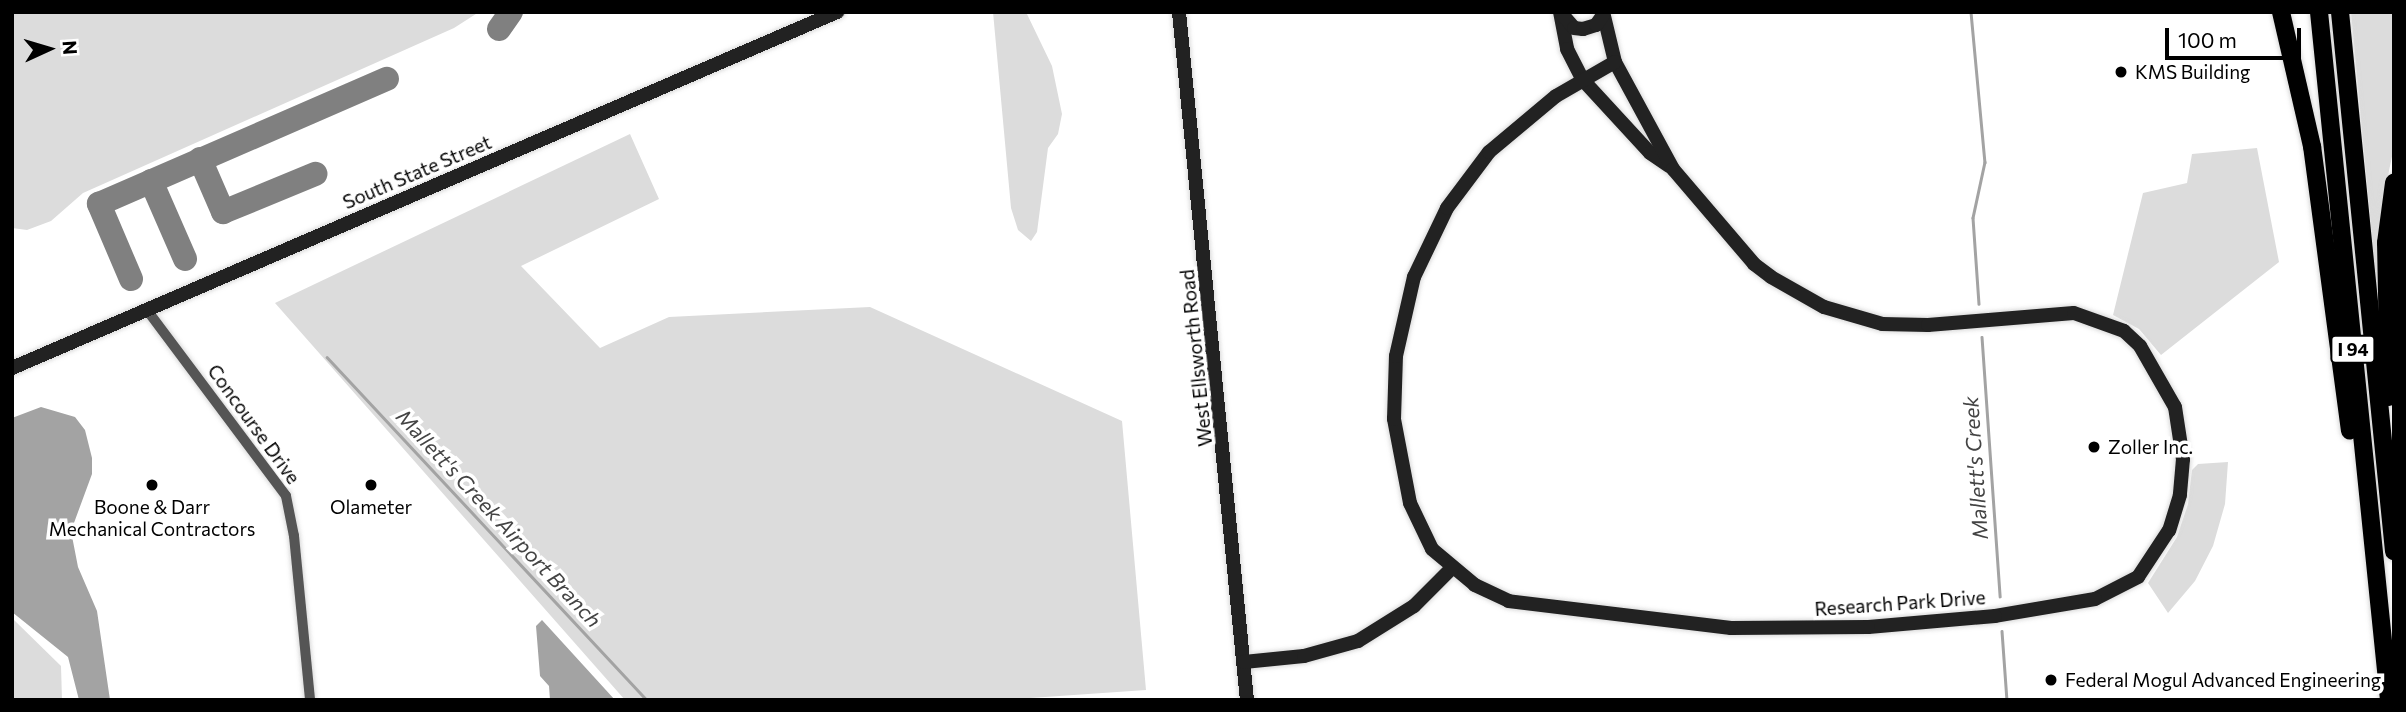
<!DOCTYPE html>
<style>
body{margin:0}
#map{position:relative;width:2406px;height:712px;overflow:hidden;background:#fff;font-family:Commissioner,sans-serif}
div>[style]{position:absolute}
.green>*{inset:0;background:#dcdcdc}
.water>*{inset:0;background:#a3a3a3}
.stream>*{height:2.5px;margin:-1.25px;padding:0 1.25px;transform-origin:1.25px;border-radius:1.25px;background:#a3a3a3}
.taxiway>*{height:24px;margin:-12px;padding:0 12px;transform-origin:12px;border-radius:12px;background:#808080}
.roads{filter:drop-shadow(0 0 2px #dbdbdb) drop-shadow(0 0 2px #dbdbdb)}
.street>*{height:10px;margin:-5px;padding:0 5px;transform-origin:5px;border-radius:5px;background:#555}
.secondary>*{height:14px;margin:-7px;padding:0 7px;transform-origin:7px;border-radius:7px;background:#222}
.highway>*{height:18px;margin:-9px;padding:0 9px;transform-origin:9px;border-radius:9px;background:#000}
.dots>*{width:19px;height:19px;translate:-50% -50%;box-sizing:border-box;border:4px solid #fff;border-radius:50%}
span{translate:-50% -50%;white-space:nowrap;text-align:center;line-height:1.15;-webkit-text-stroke:7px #fff;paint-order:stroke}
.shield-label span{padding:2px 5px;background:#fff;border:2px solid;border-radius:5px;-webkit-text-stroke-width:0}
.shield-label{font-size:18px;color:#000;font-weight:700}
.poi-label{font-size:19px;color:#000}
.left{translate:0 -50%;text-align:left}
.street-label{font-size:19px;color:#000}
.water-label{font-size:21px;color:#444;font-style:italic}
.frame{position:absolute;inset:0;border:14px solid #000;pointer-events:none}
.north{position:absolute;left:14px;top:14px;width:70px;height:70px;-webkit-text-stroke:5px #fff;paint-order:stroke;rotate:86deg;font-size:19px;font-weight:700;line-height:28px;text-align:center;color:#000}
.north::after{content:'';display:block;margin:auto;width:24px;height:32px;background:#000;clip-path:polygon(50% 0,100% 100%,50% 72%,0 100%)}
.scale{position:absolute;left:2165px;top:28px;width:136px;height:32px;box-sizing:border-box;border:4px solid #000;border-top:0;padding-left:9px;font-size:21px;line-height:24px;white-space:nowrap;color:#000;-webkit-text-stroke:5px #fff;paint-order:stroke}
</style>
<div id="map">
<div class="green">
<div style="clip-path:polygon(12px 12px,479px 12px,454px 28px,83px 193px,51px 221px,27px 230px,12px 228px)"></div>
<div style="clip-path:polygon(993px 12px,1026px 12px,1052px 66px,1062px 114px,1058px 134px,1048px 148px,1037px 232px,1031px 241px,1018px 230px,1011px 208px)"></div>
<div style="clip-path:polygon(2351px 12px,2394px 12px,2394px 147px,2386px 185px,2380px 321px)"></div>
<div style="clip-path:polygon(630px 134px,659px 199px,521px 266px,600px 348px,669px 317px,870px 307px,1122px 421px,1146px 690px,1002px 700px,625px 700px,275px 303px)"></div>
<div style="clip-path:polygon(2257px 148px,2279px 262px,2161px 355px,2139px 329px,2113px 315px,2143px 193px,2187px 183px,2192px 154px)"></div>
<div style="clip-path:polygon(2228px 462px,2225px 504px,2213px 546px,2195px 581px,2168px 613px,2148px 583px,2177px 537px,2188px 504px,2192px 470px,2198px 464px)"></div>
<div style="clip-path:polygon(12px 618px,61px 666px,62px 700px,12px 700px)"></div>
</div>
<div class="water">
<div style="clip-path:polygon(41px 407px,75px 417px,85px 430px,92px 458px,92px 474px,71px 531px,78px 567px,97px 611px,110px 700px,79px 700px,68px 657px,12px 612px,12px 418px)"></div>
<div style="clip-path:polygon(542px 620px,615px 700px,550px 700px,549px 686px,540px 676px,536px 626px)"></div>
</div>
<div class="stream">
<div style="left:1971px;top:12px;width:151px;rotate:84.7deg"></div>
<div style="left:1985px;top:162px;width:57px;rotate:102.1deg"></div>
<div style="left:1973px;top:218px;width:86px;rotate:86deg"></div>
<div style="left:1982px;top:337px;width:260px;rotate:86deg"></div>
<div style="left:327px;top:357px;width:469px;rotate:47deg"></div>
<div style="left:2002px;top:631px;width:69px;rotate:85.9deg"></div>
</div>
<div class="taxiway">
<div style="left:499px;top:29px;width:21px;rotate:-55deg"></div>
<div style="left:200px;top:159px;width:58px;rotate:66.5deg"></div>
<div style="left:223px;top:212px;width:100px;rotate:-22.4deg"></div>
<div style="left:151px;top:181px;width:85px;rotate:66.4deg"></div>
<div style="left:131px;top:279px;width:82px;rotate:-113.1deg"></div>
<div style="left:99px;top:204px;width:314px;rotate:-23.5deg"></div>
</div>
<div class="roads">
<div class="street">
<div style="left:147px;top:310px;width:232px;rotate:53.2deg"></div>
<div style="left:286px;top:496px;width:41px;rotate:78.7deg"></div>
<div style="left:294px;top:536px;width:165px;rotate:84.4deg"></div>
</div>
<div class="secondary">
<div style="left:1179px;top:12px;width:691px;rotate:84.36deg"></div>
<div style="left:1560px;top:12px;width:38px;rotate:79deg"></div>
<div style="left:1567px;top:49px;width:34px;rotate:63deg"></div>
<div style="left:1582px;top:79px;width:100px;rotate:47.4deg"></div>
<div style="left:1650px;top:153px;width:23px;rotate:34deg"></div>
<div style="left:1603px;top:12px;width:51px;rotate:76.5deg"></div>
<div style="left:1615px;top:62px;width:122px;rotate:61.5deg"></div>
<div style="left:1673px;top:169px;width:125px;rotate:49.5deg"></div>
<div style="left:1754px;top:264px;width:21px;rotate:37deg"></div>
<div style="left:1771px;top:277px;width:61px;rotate:29.5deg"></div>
<div style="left:1824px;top:307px;width:60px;rotate:16.3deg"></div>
<div style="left:1882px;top:324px;width:46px;rotate:1.2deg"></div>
<div style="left:1928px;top:325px;width:146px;rotate:-4.7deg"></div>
<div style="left:2074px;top:313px;width:53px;rotate:19.8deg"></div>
<div style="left:2124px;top:331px;width:22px;rotate:43deg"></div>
<div style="left:2140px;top:346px;width:70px;rotate:60.2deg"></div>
<div style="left:2175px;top:407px;width:53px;rotate:81.3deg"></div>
<div style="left:2183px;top:459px;width:36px;rotate:95deg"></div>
<div style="left:2180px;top:495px;width:37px;rotate:107deg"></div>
<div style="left:2169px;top:530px;width:56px;rotate:123.4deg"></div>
<div style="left:2138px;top:577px;width:48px;rotate:152.9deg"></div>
<div style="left:2095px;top:599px;width:101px;rotate:170.4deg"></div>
<div style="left:1995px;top:616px;width:127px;rotate:175deg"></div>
<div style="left:1868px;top:627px;width:137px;rotate:179.6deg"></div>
<div style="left:1731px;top:628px;width:224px;rotate:-173.1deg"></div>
<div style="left:1509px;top:601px;width:38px;rotate:-155deg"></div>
<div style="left:1475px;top:585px;width:56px;rotate:-140.1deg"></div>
<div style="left:1432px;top:549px;width:51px;rotate:-115.6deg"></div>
<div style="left:1410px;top:503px;width:86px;rotate:-100.8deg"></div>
<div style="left:1394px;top:419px;width:63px;rotate:-88.2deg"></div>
<div style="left:1396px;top:356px;width:81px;rotate:-77.2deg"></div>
<div style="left:1414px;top:277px;width:76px;rotate:-64.4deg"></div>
<div style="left:1447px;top:208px;width:70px;rotate:-53.1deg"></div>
<div style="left:1489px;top:152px;width:87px;rotate:-39.9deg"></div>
<div style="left:1556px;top:96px;width:68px;rotate:-30deg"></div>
<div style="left:1562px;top:14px;width:18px;rotate:49deg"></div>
<div style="left:1574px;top:28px;width:9px;rotate:6deg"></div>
<div style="left:1583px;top:29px;width:14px;rotate:-17deg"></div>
<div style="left:1596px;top:25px;width:12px;rotate:-55deg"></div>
<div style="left:12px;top:368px;width:899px;rotate:-23.34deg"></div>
<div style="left:1244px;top:662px;width:60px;rotate:-5.7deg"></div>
<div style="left:1304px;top:656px;width:56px;rotate:-15.5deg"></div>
<div style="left:1358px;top:641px;width:66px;rotate:-32deg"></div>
<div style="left:1414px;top:606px;width:54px;rotate:-45deg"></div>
</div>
<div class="highway">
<div style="left:2281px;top:12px;width:138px;rotate:77deg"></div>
<div style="left:2312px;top:146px;width:287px;rotate:82.4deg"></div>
<div style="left:2319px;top:12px;width:692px;rotate:84.19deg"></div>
<div style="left:2340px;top:12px;width:542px;rotate:84.28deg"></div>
<div style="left:2389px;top:397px;width:154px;rotate:-91.1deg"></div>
<div style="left:2386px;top:243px;width:61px;rotate:-82.4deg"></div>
</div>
</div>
<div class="dots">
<div style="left:2121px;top:72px;background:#000"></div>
<div style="left:2094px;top:447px;background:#000"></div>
<div style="left:152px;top:485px;background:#000"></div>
<div style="left:371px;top:485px;background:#000"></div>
<div style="left:2051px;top:680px;background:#000"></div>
</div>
<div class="shield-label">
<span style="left:2353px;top:349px">I 94</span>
</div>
<div class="poi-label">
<span class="left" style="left:2135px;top:72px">KMS Building</span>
<span class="left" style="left:2108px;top:447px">Zoller Inc.</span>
<span style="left:152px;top:518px">Boone &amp; Darr<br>Mechanical Contractors</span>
<span style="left:371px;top:507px">Olameter</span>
<span class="left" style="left:2065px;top:680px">Federal Mogul Advanced Engineering</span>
</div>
<div class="street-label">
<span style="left:417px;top:172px;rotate:-23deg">South State Street</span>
<span style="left:1196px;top:358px;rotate:-96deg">West Ellsworth Road</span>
<span style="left:254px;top:424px;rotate:54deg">Concourse Drive</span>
<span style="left:1900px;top:603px;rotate:-4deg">Research Park Drive</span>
</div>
<div class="water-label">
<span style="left:1975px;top:468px;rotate:-94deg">Mallett's Creek</span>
<span style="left:499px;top:518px;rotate:47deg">Mallett's Creek Airport Branch</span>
</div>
<div class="frame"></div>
<div class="north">N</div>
<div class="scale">100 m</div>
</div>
